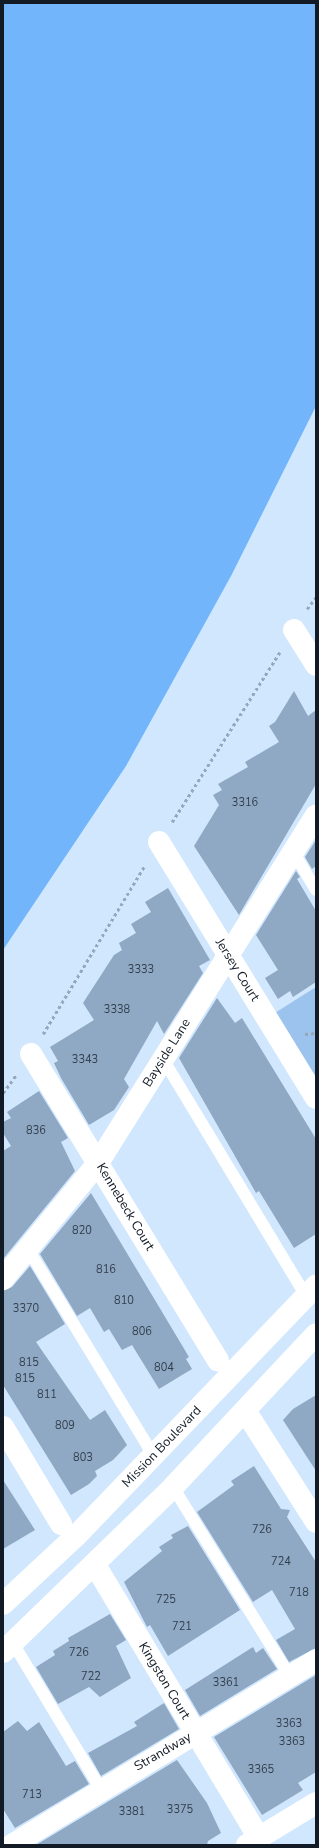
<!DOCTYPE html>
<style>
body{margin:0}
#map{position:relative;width:319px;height:1848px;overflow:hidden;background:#d1e7fe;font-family:"Nunito Sans",sans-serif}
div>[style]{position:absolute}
.green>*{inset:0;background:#9bc3ed}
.water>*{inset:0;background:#73b5fa}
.building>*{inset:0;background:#8fa8c3}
.path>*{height:2.5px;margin-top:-1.25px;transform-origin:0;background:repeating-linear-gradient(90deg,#95a7ba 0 3px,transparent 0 6px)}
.lane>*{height:12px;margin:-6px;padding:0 6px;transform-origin:6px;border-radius:6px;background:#fff}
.street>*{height:22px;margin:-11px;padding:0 11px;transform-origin:11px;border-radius:11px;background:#fff}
.primary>*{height:22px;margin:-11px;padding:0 11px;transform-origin:11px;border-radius:11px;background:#fff}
span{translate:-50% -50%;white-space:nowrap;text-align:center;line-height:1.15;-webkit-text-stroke:3px #fff;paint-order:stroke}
.number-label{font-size:11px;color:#313e4c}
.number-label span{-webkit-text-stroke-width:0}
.street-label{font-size:13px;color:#121b25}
.frame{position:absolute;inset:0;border:4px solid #121b25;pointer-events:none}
</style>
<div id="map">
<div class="green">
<div style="clip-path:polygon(316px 987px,316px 1089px,270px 1016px)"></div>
</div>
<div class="water">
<div style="clip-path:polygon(3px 3px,316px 3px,316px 406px,231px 576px,126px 766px,3px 950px)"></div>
</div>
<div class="building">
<div style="clip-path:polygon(294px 691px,308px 716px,316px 710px,316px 784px,239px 915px,194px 846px,219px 805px,213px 795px,222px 790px,218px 784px,248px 767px,245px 762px,279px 742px,269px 726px,275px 722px)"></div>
<div style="clip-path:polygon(316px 840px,316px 866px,312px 869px,305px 857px)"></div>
<div style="clip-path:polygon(296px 871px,300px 877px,297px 879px,316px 911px,316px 982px,293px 997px,290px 991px,278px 999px,265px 978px,278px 970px,256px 935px)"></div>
<div style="clip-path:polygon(168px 888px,210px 960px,199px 966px,203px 973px,164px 1034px,157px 1021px,124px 1079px,129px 1087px,114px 1110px,89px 1125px,61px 1078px,54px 1063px,58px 1061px,50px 1047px,94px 1020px,83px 1003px,114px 955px,122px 950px,119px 943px,136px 933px,131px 924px,151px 912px,145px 902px)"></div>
<div style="clip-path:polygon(217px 998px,235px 1023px,242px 1018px,316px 1139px,316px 1234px,294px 1248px,259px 1191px,256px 1193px,179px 1058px)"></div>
<div style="clip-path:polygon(39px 1091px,68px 1138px,61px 1142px,75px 1171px,3px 1259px,3px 1151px,11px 1146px,3px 1133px,3px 1122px,11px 1118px,7px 1112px)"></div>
<div style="clip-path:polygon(91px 1193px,189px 1357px,186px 1359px,192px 1369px,159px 1389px,132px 1345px,122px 1350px,109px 1329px,104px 1332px,90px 1308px,77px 1316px,40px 1254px)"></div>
<div style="clip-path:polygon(30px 1266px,65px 1324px,36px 1342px,90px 1420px,105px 1410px,127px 1445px,113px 1460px,95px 1471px,97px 1476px,89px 1484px,71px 1495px,3px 1385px,3px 1291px,12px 1287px)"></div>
<div style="clip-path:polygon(316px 1395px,316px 1471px,283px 1420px,293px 1409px)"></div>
<div style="clip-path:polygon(254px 1466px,281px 1509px,290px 1510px,287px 1517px,316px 1562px,316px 1648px,289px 1662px,276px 1640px,295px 1629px,272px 1590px,253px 1602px,197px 1512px,234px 1485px,231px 1481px)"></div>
<div style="clip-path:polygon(3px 1480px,35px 1530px,3px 1549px)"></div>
<div style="clip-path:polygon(188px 1526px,240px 1610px,168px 1656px,150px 1625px,147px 1627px,124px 1582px,162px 1551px,159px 1547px,173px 1538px,171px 1535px)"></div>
<div style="clip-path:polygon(110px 1614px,126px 1640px,116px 1646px,131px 1678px,100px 1697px,89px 1687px,58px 1704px,36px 1667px,55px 1655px,53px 1651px,69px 1641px,68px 1638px)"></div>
<div style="clip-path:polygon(253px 1647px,256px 1653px,263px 1648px,277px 1669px,200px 1716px,185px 1690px)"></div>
<div style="clip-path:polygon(316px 1675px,316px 1772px,298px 1783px,303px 1790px,262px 1815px,214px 1737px)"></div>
<div style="clip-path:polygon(164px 1703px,179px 1729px,101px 1776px,88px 1753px,137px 1726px,134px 1722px)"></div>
<div style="clip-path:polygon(18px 1721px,27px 1731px,39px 1722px,66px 1766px,75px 1761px,89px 1784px,15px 1828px,3px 1809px,3px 1732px)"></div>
<div style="clip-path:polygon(177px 1760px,207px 1803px,221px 1833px,208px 1841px,207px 1845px,36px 1845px)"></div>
</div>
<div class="path">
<div style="left:307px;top:609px;width:15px;rotate:-53deg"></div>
<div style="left:172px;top:822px;width:201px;rotate:-57.6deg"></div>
<div style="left:43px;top:1034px;width:197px;rotate:-58.9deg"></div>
<div style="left:305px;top:1034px;width:11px;rotate:-5deg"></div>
<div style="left:3px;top:1093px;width:22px;rotate:-54deg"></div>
</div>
<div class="lane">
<div style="left:294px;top:853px;width:43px;rotate:59.3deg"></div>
<div style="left:163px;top:1059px;width:277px;rotate:58.9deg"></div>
<div style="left:28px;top:1249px;width:242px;rotate:58.7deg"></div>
<div style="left:173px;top:1487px;width:221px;rotate:58.3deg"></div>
<div style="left:13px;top:1643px;width:169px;rotate:59deg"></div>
</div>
<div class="street">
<div style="left:294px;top:630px;width:41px;rotate:57.8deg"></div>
<div style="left:159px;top:842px;width:300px;rotate:58.5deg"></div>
<div style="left:31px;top:1054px;width:359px;rotate:58.6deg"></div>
<div style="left:3px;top:1279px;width:150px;rotate:-50.7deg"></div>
<div style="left:98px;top:1163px;width:410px;rotate:-57.9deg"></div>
<div style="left:246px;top:1412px;width:130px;rotate:57.5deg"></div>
<div style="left:3px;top:1427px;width:113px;rotate:59.1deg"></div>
<div style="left:95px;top:1565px;width:318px;rotate:59deg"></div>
<div style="left:12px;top:1845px;width:356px;rotate:-31.3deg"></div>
<div style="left:247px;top:1845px;width:81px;rotate:-31.3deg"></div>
</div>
<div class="primary">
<div style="left:3px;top:1604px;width:100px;rotate:-43deg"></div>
<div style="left:76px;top:1536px;width:347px;rotate:-46.2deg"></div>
<div style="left:3px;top:1652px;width:237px;rotate:-44.1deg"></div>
<div style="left:173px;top:1487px;width:209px;rotate:-46.9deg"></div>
</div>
<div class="number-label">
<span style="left:245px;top:803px">3316</span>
<span style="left:141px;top:970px">3333</span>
<span style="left:117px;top:1010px">3338</span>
<span style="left:85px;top:1060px">3343</span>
<span style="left:36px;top:1131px">836</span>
<span style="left:82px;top:1231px">820</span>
<span style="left:106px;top:1270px">816</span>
<span style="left:124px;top:1301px">810</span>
<span style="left:26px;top:1309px">3370</span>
<span style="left:142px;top:1332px">806</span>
<span style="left:29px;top:1363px">815</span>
<span style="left:164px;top:1368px">804</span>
<span style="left:25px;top:1379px">815</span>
<span style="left:47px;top:1395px">811</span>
<span style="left:65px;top:1426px">809</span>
<span style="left:83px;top:1458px">803</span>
<span style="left:262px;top:1530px">726</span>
<span style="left:281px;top:1562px">724</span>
<span style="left:299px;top:1593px">718</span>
<span style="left:166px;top:1600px">725</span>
<span style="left:182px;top:1627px">721</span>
<span style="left:79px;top:1653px">726</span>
<span style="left:91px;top:1677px">722</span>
<span style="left:226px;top:1683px">3361</span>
<span style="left:289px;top:1724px">3363</span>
<span style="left:292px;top:1742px">3363</span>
<span style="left:261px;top:1770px">3365</span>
<span style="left:32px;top:1795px">713</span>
<span style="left:180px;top:1810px">3375</span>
<span style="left:132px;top:1812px">3381</span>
</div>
<div class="street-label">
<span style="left:237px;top:970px;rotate:58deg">Jersey Court</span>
<span style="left:167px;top:1053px;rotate:-58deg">Bayside Lane</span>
<span style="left:125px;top:1207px;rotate:59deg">Kennebeck Court</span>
<span style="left:162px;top:1447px;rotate:-46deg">Mission Boulevard</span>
<span style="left:164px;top:1681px;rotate:59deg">Kingston Court</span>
<span style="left:163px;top:1752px;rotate:-30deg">Strandway</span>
</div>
<div class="frame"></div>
</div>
